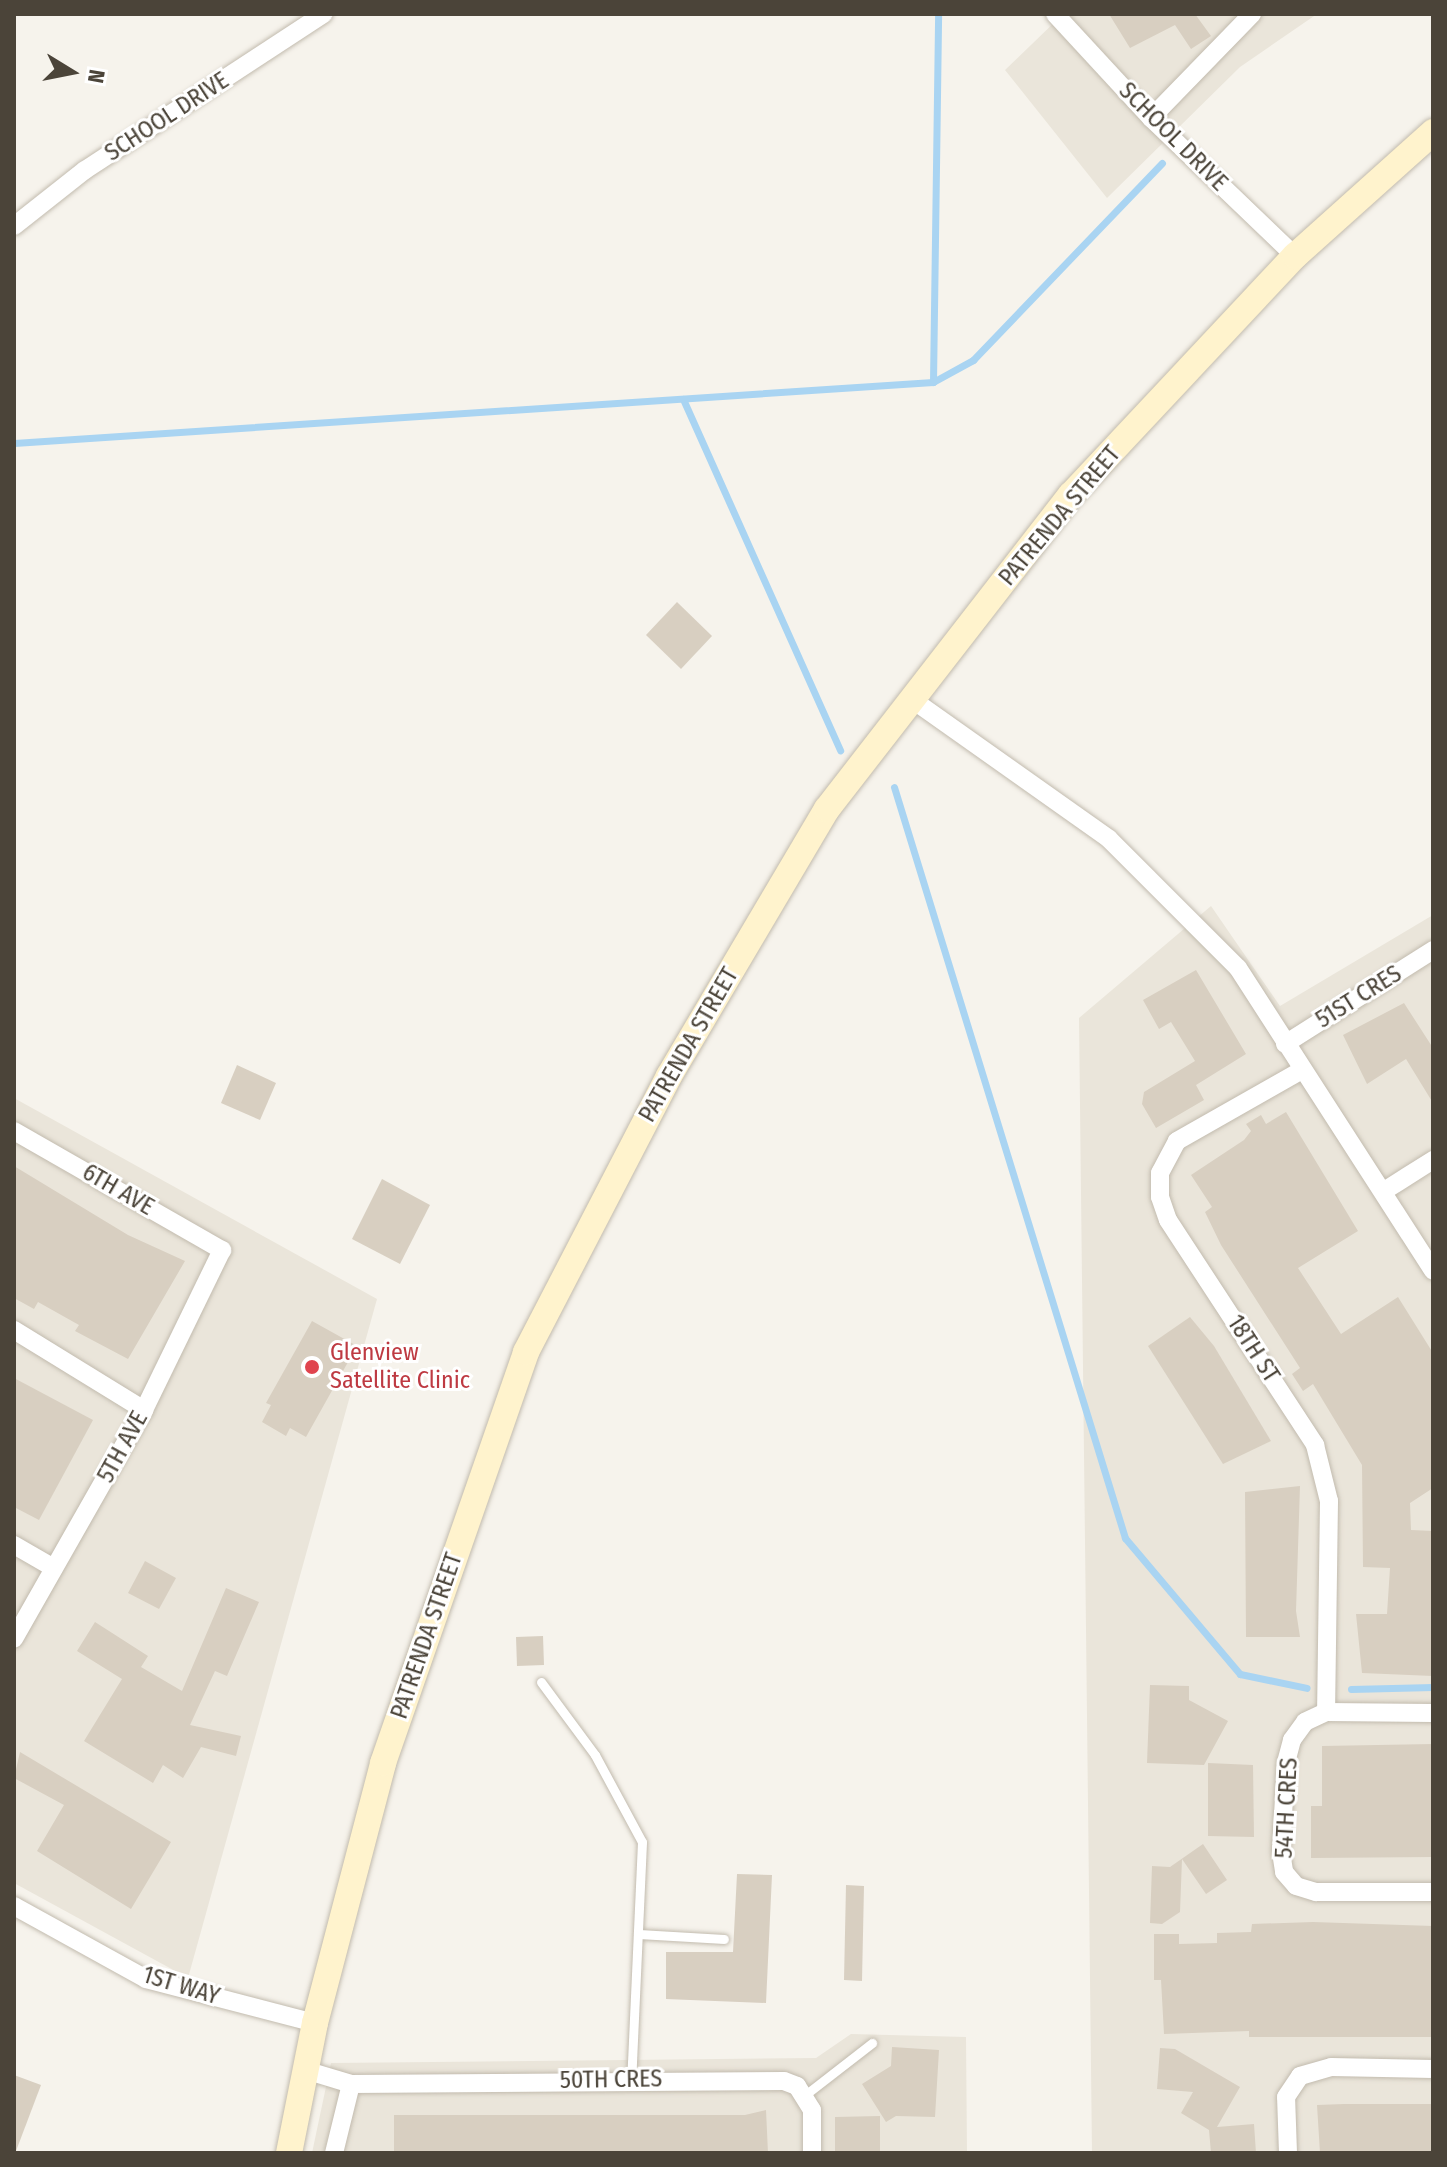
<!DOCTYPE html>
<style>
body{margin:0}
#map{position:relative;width:1447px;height:2167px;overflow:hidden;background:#f6f3ec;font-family:"Fira Sans Condensed",sans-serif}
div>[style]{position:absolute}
.residential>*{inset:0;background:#eae5da}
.stream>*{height:7px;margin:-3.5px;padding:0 3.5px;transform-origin:3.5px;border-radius:3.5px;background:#a9d4f2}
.building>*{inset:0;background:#d8cfc1}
.roads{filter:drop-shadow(0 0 2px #c2bbae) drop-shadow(0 0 2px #c2bbae)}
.lane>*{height:9px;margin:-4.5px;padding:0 4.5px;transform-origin:4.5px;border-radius:4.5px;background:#fff}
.street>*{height:18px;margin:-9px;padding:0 9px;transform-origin:9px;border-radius:9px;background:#fff}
.secondary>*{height:26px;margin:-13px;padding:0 13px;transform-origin:13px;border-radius:13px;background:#fff3cd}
.dots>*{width:22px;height:22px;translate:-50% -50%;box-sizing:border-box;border:4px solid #fff;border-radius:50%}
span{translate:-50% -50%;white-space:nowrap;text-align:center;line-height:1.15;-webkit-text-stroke:6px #fff;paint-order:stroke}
.street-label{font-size:24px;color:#4b4439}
.health-label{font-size:24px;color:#be3a42}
.left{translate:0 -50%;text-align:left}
.frame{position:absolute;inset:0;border:16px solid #4b4439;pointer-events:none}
.north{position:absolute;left:32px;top:32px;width:80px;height:80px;-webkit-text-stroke:6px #fff;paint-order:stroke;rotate:100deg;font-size:22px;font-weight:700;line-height:32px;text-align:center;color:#4b4439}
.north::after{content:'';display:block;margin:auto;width:28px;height:36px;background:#4b4439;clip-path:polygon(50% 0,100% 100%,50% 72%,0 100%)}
</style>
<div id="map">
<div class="residential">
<div style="clip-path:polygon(1063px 14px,1317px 14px,1240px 67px,1107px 198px,1005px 70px)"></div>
<div style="clip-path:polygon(1211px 906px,1280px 1006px,1433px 915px,1433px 2153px,1092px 2153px,1079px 1018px)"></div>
<div style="clip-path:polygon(14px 1098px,377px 1299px,188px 1978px,14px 1883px)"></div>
<div style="clip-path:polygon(851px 2034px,966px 2037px,967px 2153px,312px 2153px,331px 2063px,816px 2058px)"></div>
</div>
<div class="stream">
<div style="left:933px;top:382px;width:368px;rotate:-89.2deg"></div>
<div style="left:683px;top:399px;width:385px;rotate:65.9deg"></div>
<div style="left:14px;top:443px;width:921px;rotate:-3.8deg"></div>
<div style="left:933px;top:382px;width:46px;rotate:-28.8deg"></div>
<div style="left:973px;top:360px;width:273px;rotate:-46.2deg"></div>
<div style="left:894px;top:787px;width:786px;rotate:72.9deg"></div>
<div style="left:1125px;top:1538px;width:178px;rotate:49.8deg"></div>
<div style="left:1240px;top:1674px;width:68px;rotate:11.8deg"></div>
<div style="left:1351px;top:1689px;width:82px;rotate:-1.4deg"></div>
</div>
<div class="building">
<div style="clip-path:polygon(1109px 14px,1195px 14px,1211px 36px,1191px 49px,1175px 25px,1130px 48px)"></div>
<div style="clip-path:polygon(677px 602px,712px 636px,681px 669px,646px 635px)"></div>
<div style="clip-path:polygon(1196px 970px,1246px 1054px,1196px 1085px,1204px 1100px,1156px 1128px,1142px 1104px,1144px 1092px,1195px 1061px,1171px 1022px,1159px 1029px,1143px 1000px)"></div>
<div style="clip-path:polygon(1404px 1003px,1433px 1048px,1433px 1103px,1406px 1059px,1367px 1084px,1343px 1035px)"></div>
<div style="clip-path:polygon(237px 1065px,276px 1083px,260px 1120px,221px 1103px)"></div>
<div style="clip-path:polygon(1286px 1112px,1358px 1231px,1298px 1268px,1341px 1334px,1398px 1297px,1433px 1353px,1433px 1488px,1410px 1503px,1411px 1530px,1433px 1531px,1433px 1676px,1362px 1673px,1356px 1614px,1387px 1614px,1390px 1568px,1363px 1567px,1362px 1465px,1313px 1384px,1303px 1391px,1292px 1374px,1300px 1368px,1221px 1245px,1205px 1212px,1212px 1207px,1191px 1175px,1244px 1140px,1251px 1131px,1246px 1124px,1261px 1115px,1266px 1124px)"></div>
<div style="clip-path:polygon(14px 1166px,128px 1235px,185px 1261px,128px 1359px,75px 1331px,79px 1325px,38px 1302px,34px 1309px,14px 1298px)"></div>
<div style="clip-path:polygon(382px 1179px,430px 1205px,400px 1264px,352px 1239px)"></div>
<div style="clip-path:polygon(1190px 1317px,1214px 1346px,1271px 1441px,1223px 1464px,1148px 1346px)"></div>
<div style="clip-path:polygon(312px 1321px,357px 1346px,306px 1437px,290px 1428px,286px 1436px,262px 1422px,271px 1405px,266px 1403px)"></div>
<div style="clip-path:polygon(14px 1378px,93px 1420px,39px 1520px,14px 1507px)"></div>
<div style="clip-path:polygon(1300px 1486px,1296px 1611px,1300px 1637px,1246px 1637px,1245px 1492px)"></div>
<div style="clip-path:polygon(145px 1561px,176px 1578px,159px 1609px,128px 1593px)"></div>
<div style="clip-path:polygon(226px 1588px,259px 1602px,227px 1676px,215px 1671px,190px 1725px,241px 1736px,236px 1756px,201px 1747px,183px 1778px,163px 1765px,153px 1783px,84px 1741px,122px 1679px,77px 1651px,95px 1622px,148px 1656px,141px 1667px,182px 1691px)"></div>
<div style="clip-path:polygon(543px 1636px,544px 1665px,517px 1666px,516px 1637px)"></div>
<div style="clip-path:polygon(1150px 1685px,1189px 1686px,1189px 1700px,1228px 1721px,1204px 1765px,1147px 1763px)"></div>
<div style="clip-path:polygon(1433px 1744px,1433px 1857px,1311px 1858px,1311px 1806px,1322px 1806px,1322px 1746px)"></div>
<div style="clip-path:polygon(20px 1752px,171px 1842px,131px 1909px,37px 1851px,64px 1805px,14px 1778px)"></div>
<div style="clip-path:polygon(1208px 1763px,1253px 1765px,1254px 1837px,1208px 1836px)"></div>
<div style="clip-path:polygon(1203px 1844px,1227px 1880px,1206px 1894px,1182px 1859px,1180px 1912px,1162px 1924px,1150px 1923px,1152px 1866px,1170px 1867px)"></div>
<div style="clip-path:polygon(737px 1874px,772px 1875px,766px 2003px,666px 1999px,666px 1952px,733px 1952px)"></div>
<div style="clip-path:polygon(846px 1885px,864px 1886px,862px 1981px,844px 1980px)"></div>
<div style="clip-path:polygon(1313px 1922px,1433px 1926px,1433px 2037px,1249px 2037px,1249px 2031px,1164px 2034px,1161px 1980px,1154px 1980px,1154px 1934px,1179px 1934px,1179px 1944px,1217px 1943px,1217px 1933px,1251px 1932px,1252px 1924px)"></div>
<div style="clip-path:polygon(892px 2047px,939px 2050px,935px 2117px,896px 2116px,886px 2122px,862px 2084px,891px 2066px)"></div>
<div style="clip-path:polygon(1160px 2048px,1175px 2049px,1240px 2087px,1217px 2127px,1254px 2124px,1256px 2153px,1211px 2153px,1209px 2130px,1181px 2113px,1193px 2092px,1157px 2089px)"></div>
<div style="clip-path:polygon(14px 2075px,41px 2085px,16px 2151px,14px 2151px)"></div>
<div style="clip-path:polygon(1344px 2104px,1433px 2104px,1433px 2151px,1320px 2153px,1317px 2105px)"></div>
<div style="clip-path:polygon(766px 2110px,768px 2153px,394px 2153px,394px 2115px,745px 2115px)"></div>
<div style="clip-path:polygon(880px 2116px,880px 2152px,835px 2153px,835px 2117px)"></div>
</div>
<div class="roads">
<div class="lane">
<div style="left:541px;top:1682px;width:91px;rotate:53.5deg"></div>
<div style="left:595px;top:1755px;width:99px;rotate:61.6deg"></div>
<div style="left:642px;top:1842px;width:238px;rotate:92.6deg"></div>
<div style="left:639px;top:1934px;width:85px;rotate:3.4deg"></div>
<div style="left:805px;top:2095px;width:85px;rotate:-37.8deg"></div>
</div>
<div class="street">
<div style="left:1055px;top:14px;width:142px;rotate:47.3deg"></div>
<div style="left:1151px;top:118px;width:199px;rotate:43.8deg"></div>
<div style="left:1151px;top:118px;width:145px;rotate:-45.8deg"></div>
<div style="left:14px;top:226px;width:90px;rotate:-38.3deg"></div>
<div style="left:85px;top:170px;width:285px;rotate:-33.2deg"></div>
<div style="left:913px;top:700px;width:240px;rotate:35.3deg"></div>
<div style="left:1109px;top:839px;width:182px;rotate:45deg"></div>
<div style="left:1238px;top:968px;width:360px;rotate:57.2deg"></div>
<div style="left:1285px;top:1044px;width:175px;rotate:-32.4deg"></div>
<div style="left:1302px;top:1070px;width:144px;rotate:150.4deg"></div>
<div style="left:1177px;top:1141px;width:36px;rotate:118deg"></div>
<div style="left:1160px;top:1173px;width:24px;rotate:90deg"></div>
<div style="left:1160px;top:1197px;width:24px;rotate:71deg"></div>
<div style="left:1168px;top:1220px;width:269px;rotate:56.8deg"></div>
<div style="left:1315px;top:1445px;width:58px;rotate:76deg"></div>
<div style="left:1329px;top:1501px;width:211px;rotate:90.8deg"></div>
<div style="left:14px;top:1131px;width:240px;rotate:29.8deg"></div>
<div style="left:222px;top:1250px;width:178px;rotate:116deg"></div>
<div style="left:144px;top:1410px;width:263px;rotate:119.6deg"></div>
<div style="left:1384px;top:1191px;width:58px;rotate:-32.3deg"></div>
<div style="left:14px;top:1330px;width:153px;rotate:31.6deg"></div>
<div style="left:14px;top:1545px;width:46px;rotate:29.9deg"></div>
<div style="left:1433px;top:1713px;width:107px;rotate:-179.5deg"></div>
<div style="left:1326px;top:1712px;width:23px;rotate:155deg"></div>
<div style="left:1305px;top:1722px;width:22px;rotate:126deg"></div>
<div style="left:1292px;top:1740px;width:23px;rotate:105deg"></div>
<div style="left:1286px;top:1762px;width:90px;rotate:93.2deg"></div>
<div style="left:1281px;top:1852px;width:20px;rotate:81deg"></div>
<div style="left:1284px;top:1872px;width:18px;rotate:49deg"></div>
<div style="left:1296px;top:1886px;width:21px;rotate:17deg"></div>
<div style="left:1316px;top:1892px;width:117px"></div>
<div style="left:14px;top:1906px;width:151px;rotate:28.9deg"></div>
<div style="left:146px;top:1979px;width:175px;rotate:14.6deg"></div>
<div style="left:305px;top:2070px;width:48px;rotate:16.9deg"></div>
<div style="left:351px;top:2084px;width:71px;rotate:103.8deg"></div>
<div style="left:351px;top:2084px;width:433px;rotate:-0.4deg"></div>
<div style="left:784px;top:2081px;width:14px;rotate:21deg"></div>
<div style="left:797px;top:2086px;width:28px;rotate:58deg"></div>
<div style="left:812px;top:2110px;width:43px;rotate:90deg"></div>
<div style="left:1288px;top:2153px;width:56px;rotate:-92deg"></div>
<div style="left:1286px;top:2097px;width:25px;rotate:-56deg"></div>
<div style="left:1300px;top:2076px;width:32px;rotate:-16deg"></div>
<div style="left:1331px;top:2067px;width:102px;rotate:1.1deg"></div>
</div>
<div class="secondary">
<div style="left:289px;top:2153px;width:133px;rotate:-78.7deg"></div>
<div style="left:315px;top:2023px;width:269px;rotate:-75.3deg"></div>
<div style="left:383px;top:1763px;width:435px;rotate:-70.8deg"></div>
<div style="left:526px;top:1352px;width:311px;rotate:-62.6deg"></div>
<div style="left:669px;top:1076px;width:310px;rotate:-59.4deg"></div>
<div style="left:827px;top:809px;width:398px;rotate:-52.2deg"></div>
<div style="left:1071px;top:495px;width:328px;rotate:-46.9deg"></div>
<div style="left:1295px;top:256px;width:186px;rotate:-41.9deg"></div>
</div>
</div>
<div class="dots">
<div style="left:312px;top:1367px;background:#e0444e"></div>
</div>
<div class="street-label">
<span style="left:167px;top:117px;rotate:-33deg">SCHOOL DRIVE</span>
<span style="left:1173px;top:137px;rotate:45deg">SCHOOL DRIVE</span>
<span style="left:1060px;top:516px;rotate:-50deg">PATRENDA STREET</span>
<span style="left:1359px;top:997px;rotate:-32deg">51ST CRES</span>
<span style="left:689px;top:1045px;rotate:-60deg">PATRENDA STREET</span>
<span style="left:118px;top:1190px;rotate:30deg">6TH AVE</span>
<span style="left:1253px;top:1349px;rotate:57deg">18TH ST</span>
<span style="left:123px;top:1447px;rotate:-61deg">5TH AVE</span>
<span style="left:427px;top:1636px;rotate:-71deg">PATRENDA STREET</span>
<span style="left:1287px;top:1808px;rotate:-87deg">54TH CRES</span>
<span style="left:181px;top:1986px;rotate:17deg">1ST WAY</span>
<span style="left:611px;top:2080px;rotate:-1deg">50TH CRES</span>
</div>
<div class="health-label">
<span class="left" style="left:330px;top:1367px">Glenview<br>Satellite Clinic</span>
</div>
<div class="frame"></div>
<div class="north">N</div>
</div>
